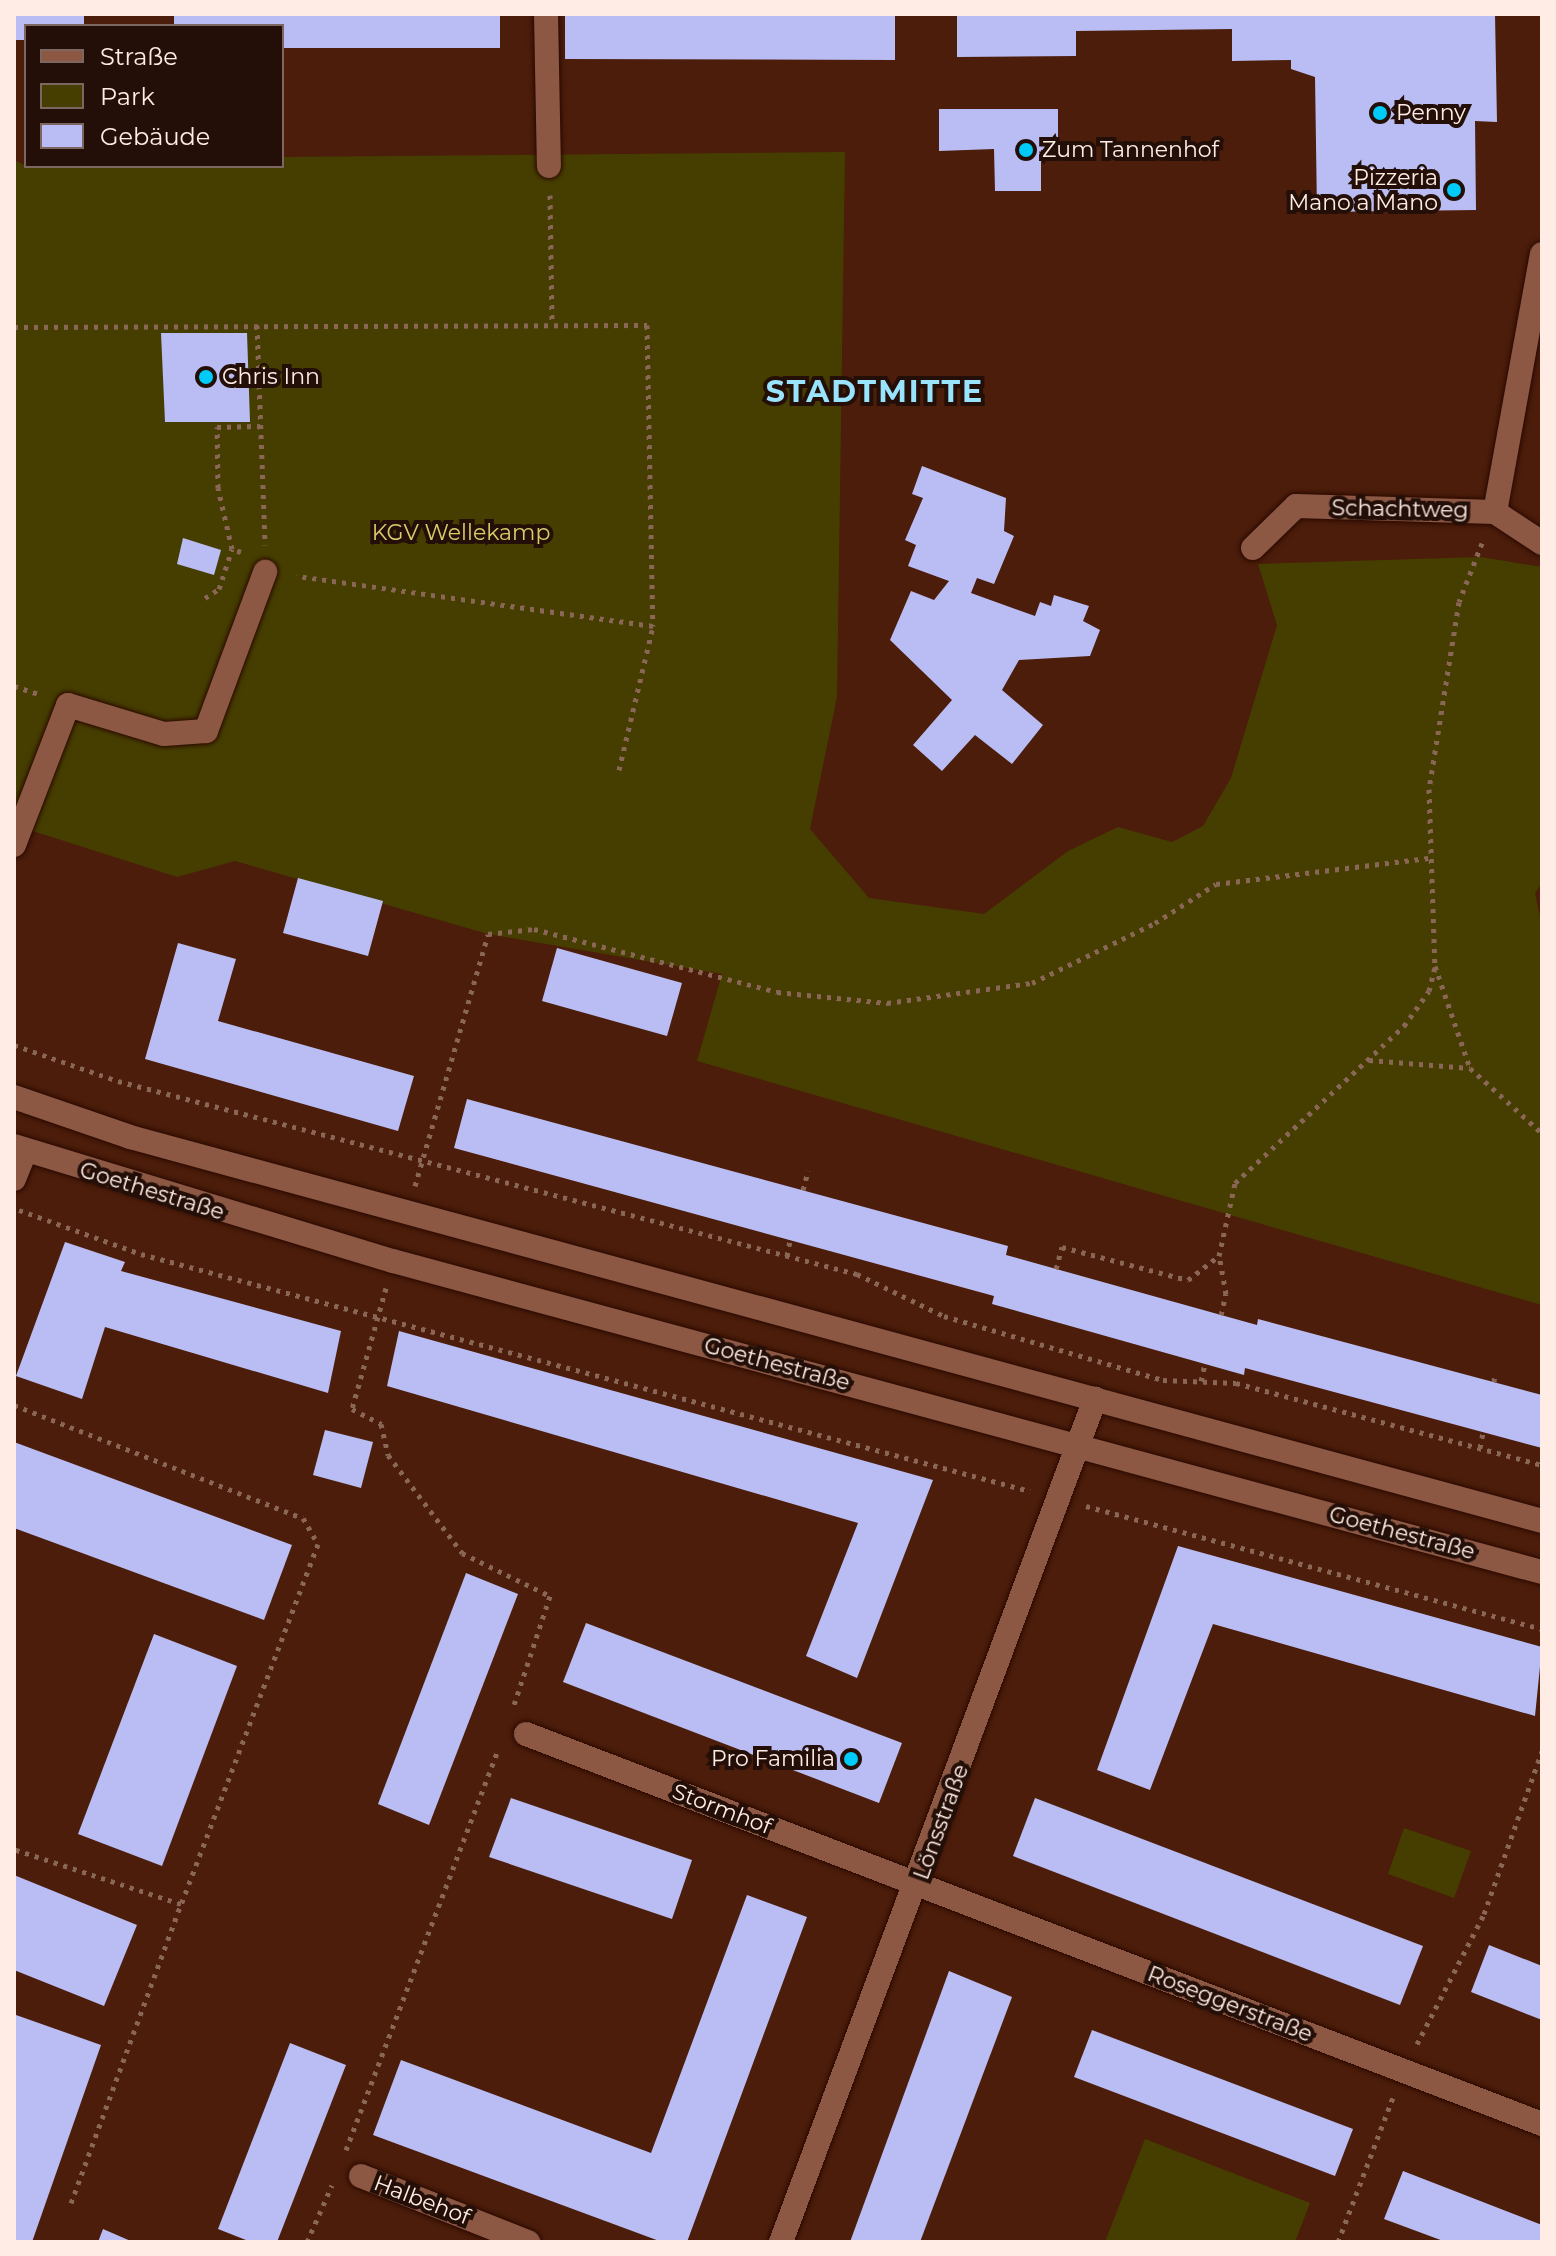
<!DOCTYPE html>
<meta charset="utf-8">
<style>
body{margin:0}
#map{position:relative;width:1556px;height:2256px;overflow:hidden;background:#4b1d0a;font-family:Montserrat,sans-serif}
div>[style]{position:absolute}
.green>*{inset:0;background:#463e01}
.building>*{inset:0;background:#babdf3}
.path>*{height:5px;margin-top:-2.5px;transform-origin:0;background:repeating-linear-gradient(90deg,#8a6657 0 4px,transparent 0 10px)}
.roads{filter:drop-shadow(0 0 2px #2a0900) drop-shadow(0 0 2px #2a0900)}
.minor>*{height:24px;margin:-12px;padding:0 12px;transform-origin:12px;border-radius:12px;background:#8c5844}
.dots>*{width:22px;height:22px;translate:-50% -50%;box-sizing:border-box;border:4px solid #230f07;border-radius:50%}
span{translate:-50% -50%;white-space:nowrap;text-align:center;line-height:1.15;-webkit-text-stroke:8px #230f07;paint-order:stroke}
.poi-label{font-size:22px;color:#feece5}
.left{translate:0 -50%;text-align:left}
.right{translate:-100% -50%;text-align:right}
.street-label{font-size:22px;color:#feece5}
.park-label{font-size:22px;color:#d9cc6a}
.district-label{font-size:30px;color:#9ae3fc;font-weight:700;letter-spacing:2px}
.frame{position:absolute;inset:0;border:16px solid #feece5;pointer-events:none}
.legend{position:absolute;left:24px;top:24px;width:260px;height:144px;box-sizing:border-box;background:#230f07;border:2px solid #7b6760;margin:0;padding:10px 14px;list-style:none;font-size:24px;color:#feece5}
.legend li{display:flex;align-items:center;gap:16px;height:40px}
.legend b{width:40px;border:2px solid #7b6760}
</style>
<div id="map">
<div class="green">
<div style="clip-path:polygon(845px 152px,837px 697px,810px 829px,869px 898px,984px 914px,1068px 851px,1118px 827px,1172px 842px,1203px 826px,1231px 778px,1277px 625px,1258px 564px,1481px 557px,1542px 567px,1542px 881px,1535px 894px,1542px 925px,1542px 1305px,697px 1061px,722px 974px,488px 934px,235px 861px,177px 877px,14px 825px,14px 160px,26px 166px,282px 166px,282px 157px)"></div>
<div style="clip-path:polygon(1404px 1828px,1471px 1851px,1454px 1898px,1388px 1874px)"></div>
<div style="clip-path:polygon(1145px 2139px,1310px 2203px,1295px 2242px,1105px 2242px)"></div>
</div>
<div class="building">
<div style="clip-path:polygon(14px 14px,84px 14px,84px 26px,26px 26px,26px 40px,14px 40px)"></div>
<div style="clip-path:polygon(174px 14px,500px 14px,500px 48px,282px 48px,282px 26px,174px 26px)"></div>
<div style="clip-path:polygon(565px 14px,895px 14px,895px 60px,565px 59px)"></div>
<div style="clip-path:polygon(957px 14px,1495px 14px,1497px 122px,1475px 121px,1476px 210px,1317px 212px,1315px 77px,1291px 69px,1291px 60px,1232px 61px,1232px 29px,1076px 31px,1076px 56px,957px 57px)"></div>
<div style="clip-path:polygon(939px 109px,1058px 109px,1058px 150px,1041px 150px,1041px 191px,995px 191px,994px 149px,939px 151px)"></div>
<div style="clip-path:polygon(161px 333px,247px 333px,250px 422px,165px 422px)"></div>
<div style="clip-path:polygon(922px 466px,1006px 498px,1004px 531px,1014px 536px,994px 584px,977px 578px,971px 593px,1035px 616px,1040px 602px,1051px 606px,1054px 595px,1089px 606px,1083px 621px,1100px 630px,1090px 656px,1019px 660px,1002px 690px,1043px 725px,1012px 764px,975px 735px,942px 771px,913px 745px,952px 700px,890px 640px,911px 591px,934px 600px,949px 581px,908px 566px,916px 545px,905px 540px,923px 498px,912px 494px)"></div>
<div style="clip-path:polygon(183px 538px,221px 550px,214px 575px,177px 564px)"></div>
<div style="clip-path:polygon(298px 878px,383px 901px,368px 956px,283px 933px)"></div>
<div style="clip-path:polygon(178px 943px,236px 959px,218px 1021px,414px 1076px,398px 1131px,145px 1059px)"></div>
<div style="clip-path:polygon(557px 948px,682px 983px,667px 1036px,542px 1001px)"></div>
<div style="clip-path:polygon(467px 1099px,1008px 1246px,1006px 1255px,1257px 1325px,1258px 1319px,1542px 1395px,1542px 1448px,1245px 1368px,1244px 1375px,992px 1304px,994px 1296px,454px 1148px)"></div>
<div style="clip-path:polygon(65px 1242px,125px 1262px,121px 1271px,341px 1331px,328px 1393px,105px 1327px,82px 1399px,16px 1376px)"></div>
<div style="clip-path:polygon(399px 1331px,933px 1480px,857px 1678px,806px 1656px,858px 1523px,387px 1386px)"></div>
<div style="clip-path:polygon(325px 1430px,373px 1442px,361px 1488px,313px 1475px)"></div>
<div style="clip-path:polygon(14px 1442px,292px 1545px,264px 1620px,14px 1528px)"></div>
<div style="clip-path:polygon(1178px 1546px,1542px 1647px,1535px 1716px,1213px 1624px,1150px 1790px,1097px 1770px)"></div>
<div style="clip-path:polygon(466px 1573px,518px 1594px,429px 1825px,378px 1804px)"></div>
<div style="clip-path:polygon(586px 1623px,902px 1743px,879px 1803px,563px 1682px)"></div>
<div style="clip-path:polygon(154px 1634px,237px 1666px,162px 1866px,78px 1834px)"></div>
<div style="clip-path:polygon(511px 1798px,692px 1860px,672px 1919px,489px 1857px)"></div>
<div style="clip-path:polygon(1035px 1798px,1423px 1946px,1400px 2005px,1013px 1856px)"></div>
<div style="clip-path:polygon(14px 1875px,137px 1925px,104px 2006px,14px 1970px)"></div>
<div style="clip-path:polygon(747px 1895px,807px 1917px,687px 2242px,662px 2242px,373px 2135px,401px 2060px,651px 2153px)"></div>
<div style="clip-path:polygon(1489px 1945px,1542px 1966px,1542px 2020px,1471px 1992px)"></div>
<div style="clip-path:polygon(949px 1971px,1012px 1997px,920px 2242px,850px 2242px)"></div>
<div style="clip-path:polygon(16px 2015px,101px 2045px,32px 2242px,14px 2242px)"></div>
<div style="clip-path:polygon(1092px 2030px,1353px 2129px,1335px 2176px,1074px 2077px)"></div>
<div style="clip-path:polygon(290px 2043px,346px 2065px,277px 2242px,251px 2242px,218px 2229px)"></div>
<div style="clip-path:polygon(1403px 2171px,1542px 2225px,1542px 2242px,1446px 2242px,1384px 2219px)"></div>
<div style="clip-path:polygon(103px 2229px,133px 2242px,98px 2242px)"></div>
</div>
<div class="path">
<div style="left:550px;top:195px;width:128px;rotate:89.1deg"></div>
<div style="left:257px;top:325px;width:220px;rotate:87.9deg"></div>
<div style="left:14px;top:327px;width:633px;rotate:-0.18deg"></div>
<div style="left:647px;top:325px;width:301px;rotate:88.9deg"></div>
<div style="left:653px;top:626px;width:360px;rotate:-172deg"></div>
<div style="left:1482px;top:543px;width:63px;rotate:111.3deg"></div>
<div style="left:1459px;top:602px;width:189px;rotate:99.1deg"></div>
<div style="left:1429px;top:789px;width:177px;rotate:88.1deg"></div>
<div style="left:1435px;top:966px;width:108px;rotate:71.1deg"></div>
<div style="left:1470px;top:1068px;width:97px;rotate:42.1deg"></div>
<div style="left:241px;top:552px;width:9px;rotate:-162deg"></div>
<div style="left:232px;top:549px;width:63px;rotate:-102.9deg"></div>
<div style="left:218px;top:488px;width:61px;rotate:-90.9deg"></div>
<div style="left:217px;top:427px;width:43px;rotate:-1.3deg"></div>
<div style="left:205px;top:598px;width:17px;rotate:-33deg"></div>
<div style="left:219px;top:589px;width:42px;rotate:-72deg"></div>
<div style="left:14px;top:686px;width:28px;rotate:18deg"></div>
<div style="left:619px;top:770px;width:148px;rotate:-76.7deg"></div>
<div style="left:14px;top:1045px;width:110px;rotate:19.1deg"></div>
<div style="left:118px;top:1081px;width:764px;rotate:14.64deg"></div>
<div style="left:857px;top:1274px;width:97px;rotate:25.8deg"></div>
<div style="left:944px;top:1316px;width:228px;rotate:16.3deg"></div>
<div style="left:1163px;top:1380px;width:73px;rotate:2.4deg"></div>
<div style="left:1236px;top:1383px;width:317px;rotate:15deg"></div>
<div style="left:1369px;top:1060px;width:101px;rotate:4.5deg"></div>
<div style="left:415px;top:1186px;width:262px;rotate:-73.8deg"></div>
<div style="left:488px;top:934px;width:46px;rotate:-6.2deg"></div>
<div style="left:534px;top:929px;width:251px;rotate:14.5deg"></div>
<div style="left:777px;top:992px;width:111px;rotate:5.7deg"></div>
<div style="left:887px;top:1003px;width:146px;rotate:-7.9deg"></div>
<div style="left:1032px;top:983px;width:137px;rotate:-26deg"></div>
<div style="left:1155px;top:923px;width:72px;rotate:-32.6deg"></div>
<div style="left:1216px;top:884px;width:214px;rotate:-7deg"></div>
<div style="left:803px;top:1190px;width:20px;rotate:-75deg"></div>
<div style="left:19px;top:1210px;width:130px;rotate:19.8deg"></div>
<div style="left:141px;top:1254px;width:920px;rotate:14.93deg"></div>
<div style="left:787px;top:1256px;width:16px;rotate:-79deg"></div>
<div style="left:1056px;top:1269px;width:23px;rotate:-75deg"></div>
<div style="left:1062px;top:1247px;width:130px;rotate:14.7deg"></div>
<div style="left:1188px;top:1280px;width:39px;rotate:-38deg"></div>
<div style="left:386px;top:1288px;width:126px;rotate:105.7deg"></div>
<div style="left:352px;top:1409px;width:33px;rotate:27deg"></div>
<div style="left:381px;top:1424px;width:32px;rotate:77deg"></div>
<div style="left:388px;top:1455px;width:123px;rotate:52.9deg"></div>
<div style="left:462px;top:1553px;width:98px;rotate:26deg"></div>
<div style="left:550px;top:1596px;width:115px;rotate:108.3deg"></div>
<div style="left:1221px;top:1315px;width:22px;rotate:-77deg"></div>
<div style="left:1226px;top:1294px;width:39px;rotate:-100deg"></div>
<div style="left:1219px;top:1256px;width:75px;rotate:-77.6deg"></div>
<div style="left:1235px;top:1183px;width:231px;rotate:-42.9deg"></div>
<div style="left:1404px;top:1026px;width:43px;rotate:-54.5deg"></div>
<div style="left:1429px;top:991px;width:25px;rotate:-76deg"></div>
<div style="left:1201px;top:1381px;width:17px;rotate:-77deg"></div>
<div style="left:1494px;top:1382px;width:9px;rotate:-84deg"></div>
<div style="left:14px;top:1405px;width:310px;rotate:21.4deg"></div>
<div style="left:303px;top:1518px;width:30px;rotate:60deg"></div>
<div style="left:318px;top:1544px;width:385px;rotate:110.8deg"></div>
<div style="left:181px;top:1904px;width:176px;rotate:-161.8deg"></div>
<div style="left:1480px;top:1448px;width:16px;rotate:-79deg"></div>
<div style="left:1086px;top:1506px;width:472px;rotate:15.1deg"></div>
<div style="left:1417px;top:2044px;width:146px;rotate:-62.7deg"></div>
<div style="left:1484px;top:1914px;width:173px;rotate:-70.4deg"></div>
<div style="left:346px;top:2150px;width:430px;rotate:-69.2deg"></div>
<div style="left:71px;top:2203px;width:319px;rotate:-69.8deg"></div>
<div style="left:307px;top:2242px;width:62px;rotate:-66.3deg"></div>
<div style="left:1338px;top:2242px;width:155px;rotate:-69.2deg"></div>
</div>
<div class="roads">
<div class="minor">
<div style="left:546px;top:14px;width:152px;rotate:88.9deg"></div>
<div style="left:1495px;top:512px;width:56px;rotate:33.4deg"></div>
<div style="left:1253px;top:548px;width:60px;rotate:-44.3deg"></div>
<div style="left:1296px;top:506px;width:199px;rotate:1.7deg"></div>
<div style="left:1495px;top:512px;width:262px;rotate:-79.7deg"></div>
<div style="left:14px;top:845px;width:150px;rotate:-68.9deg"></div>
<div style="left:68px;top:705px;width:100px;rotate:16.8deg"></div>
<div style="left:164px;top:734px;width:42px;rotate:-4.1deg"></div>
<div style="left:206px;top:731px;width:170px;rotate:-69.6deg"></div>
<div style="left:14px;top:1097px;width:123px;rotate:19deg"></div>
<div style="left:130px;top:1137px;width:1463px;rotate:15.21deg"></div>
<div style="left:14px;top:1146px;width:396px;rotate:16.9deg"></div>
<div style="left:393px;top:1261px;width:1190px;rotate:15.15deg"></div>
<div style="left:14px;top:1179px;width:31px;rotate:-68deg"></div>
<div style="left:526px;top:1734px;width:1088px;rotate:21deg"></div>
<div style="left:361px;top:2176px;width:180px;rotate:21.6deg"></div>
<div style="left:781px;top:2242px;width:900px;rotate:-69.57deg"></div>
</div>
</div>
<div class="dots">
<div style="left:1380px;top:113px;background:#00cbf8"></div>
<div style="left:1026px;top:150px;background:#00cbf8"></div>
<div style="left:1454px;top:190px;background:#00cbf8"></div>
<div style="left:206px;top:377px;background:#00cbf8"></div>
<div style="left:851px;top:1759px;background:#00cbf8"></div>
</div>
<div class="poi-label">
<span class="left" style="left:1396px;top:113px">Penny</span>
<span class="left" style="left:1042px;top:150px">Zum Tannenhof</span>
<span class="right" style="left:1438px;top:190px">Pizzeria<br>Mano a Mano</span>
<span class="left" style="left:222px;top:377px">Chris Inn</span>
<span class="right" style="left:835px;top:1759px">Pro Familia</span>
</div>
<div class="street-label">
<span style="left:1400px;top:509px;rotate:1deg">Schachtweg</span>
<span style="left:152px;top:1191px;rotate:17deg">Goethestraße</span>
<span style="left:777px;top:1364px;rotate:15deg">Goethestraße</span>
<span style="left:1402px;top:1533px;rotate:15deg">Goethestraße</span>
<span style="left:722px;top:1809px;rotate:21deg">Stormhof</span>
<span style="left:941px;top:1822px;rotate:-70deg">Lönsstraße</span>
<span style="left:1230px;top:2004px;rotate:21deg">Roseggerstraße</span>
<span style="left:422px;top:2200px;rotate:21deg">Halbehof</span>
</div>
<div class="park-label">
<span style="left:461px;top:533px">KGV Wellekamp</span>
</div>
<div class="district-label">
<span style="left:875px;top:392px">STADTMITTE</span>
</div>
<div class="frame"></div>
<ul class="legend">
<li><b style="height:10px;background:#8c5844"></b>Straße</li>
<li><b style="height:22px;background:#463e01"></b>Park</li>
<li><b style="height:22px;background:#babdf3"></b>Gebäude</li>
</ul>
</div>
